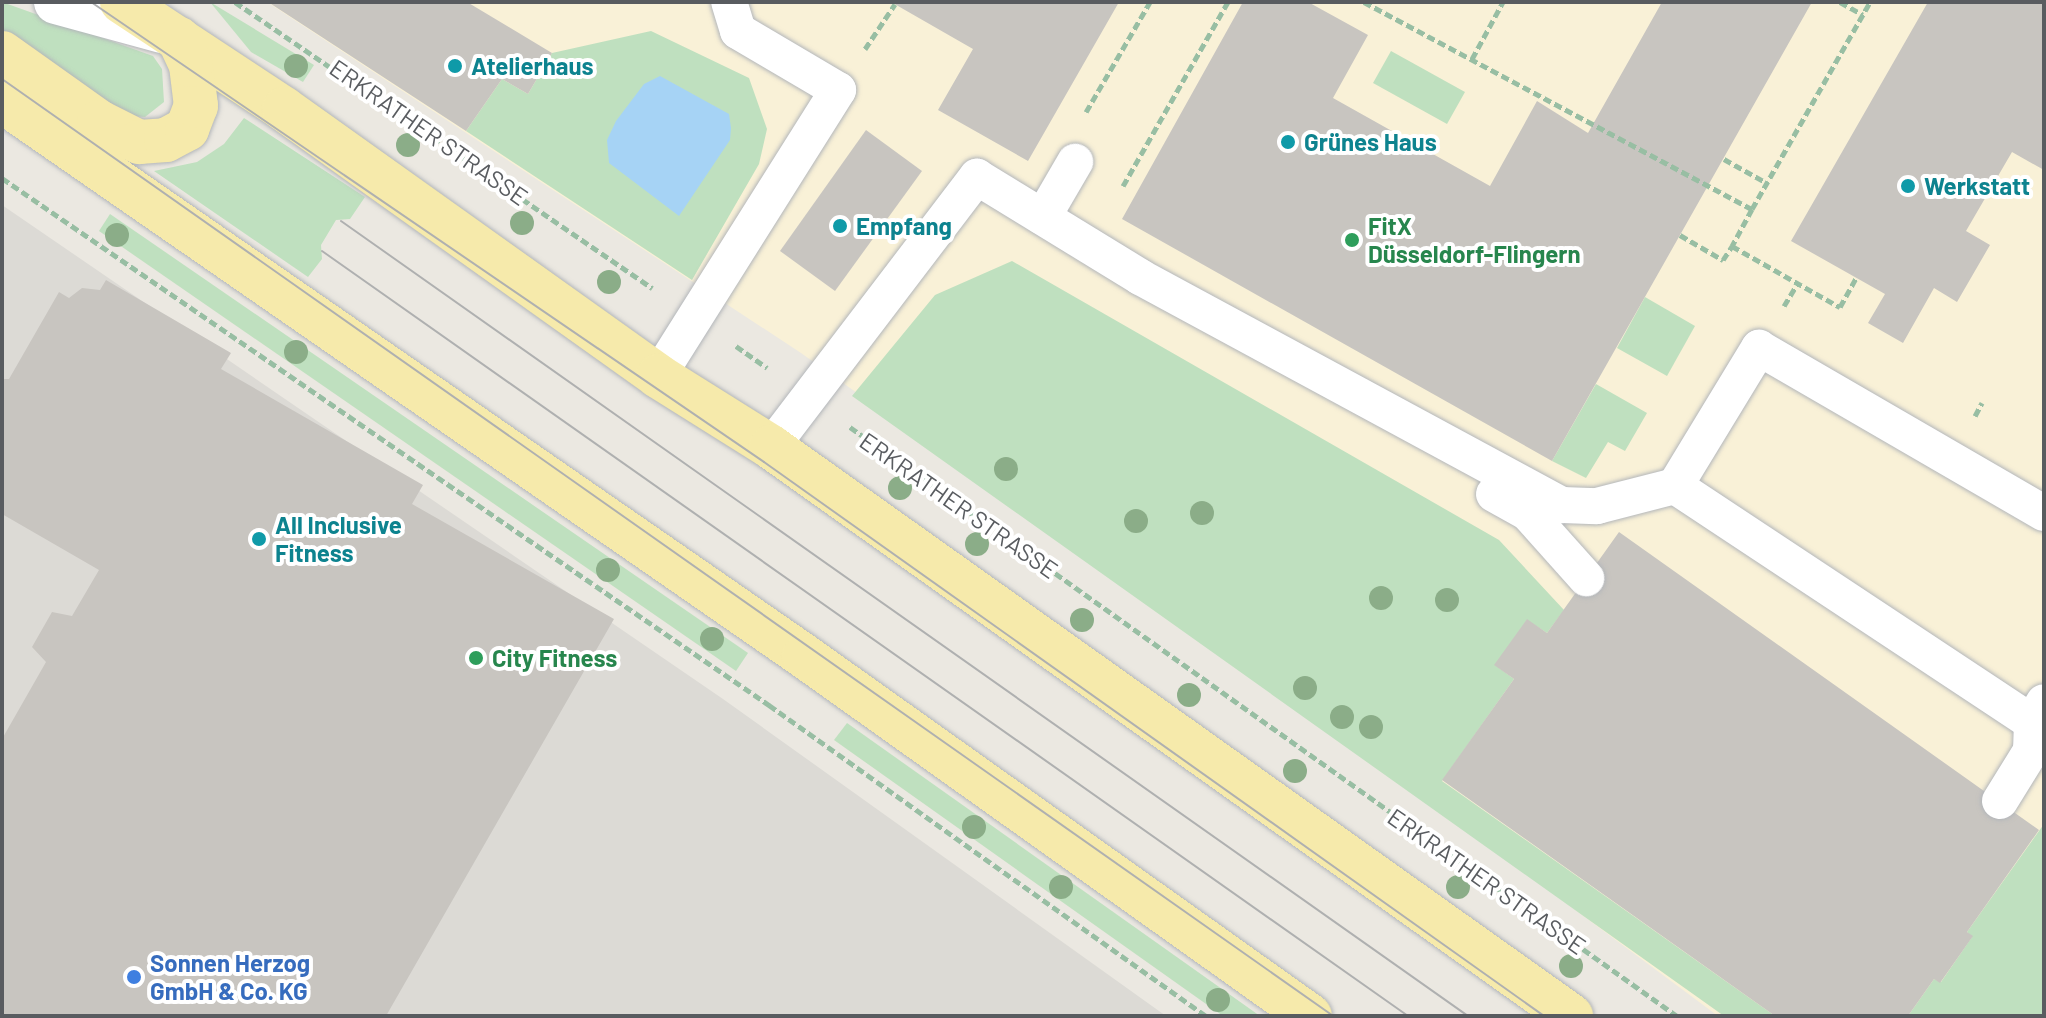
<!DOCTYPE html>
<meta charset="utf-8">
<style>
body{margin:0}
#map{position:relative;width:2046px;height:1018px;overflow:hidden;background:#ebe8e1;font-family:Barlow,sans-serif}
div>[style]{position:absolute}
.commercial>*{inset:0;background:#f9f1d7}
.industrial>*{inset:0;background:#dcdad5}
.green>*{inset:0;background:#bfe0bf}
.water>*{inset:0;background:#a6d3f5}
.building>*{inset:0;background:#c8c5c0}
.path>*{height:5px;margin-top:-2.5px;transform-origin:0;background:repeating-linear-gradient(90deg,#98bea3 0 8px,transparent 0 12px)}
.roads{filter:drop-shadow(0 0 2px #b3b6ba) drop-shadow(0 0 2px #b3b6ba)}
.lane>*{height:36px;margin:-18px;padding:0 18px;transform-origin:18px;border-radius:18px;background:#fff}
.street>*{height:44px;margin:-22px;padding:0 22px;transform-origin:22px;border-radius:22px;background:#fff}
.primary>*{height:44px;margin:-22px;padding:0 22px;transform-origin:22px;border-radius:22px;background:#f6eaab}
.tram>*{height:2px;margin:-1px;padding:0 1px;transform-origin:1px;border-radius:1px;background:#afb0b0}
.trees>*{width:24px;height:24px;margin:-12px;border-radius:50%;background:#8bad88}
.dots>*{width:22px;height:22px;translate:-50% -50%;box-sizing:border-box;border:4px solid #fff;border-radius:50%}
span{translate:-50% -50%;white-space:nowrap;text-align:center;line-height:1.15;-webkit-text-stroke:8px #fff;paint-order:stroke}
.culture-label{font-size:24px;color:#0d838f;font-weight:700}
.left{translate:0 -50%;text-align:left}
.street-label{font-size:24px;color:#595c60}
.leisure-label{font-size:24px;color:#27864d;font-weight:700}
.shop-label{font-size:24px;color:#366cbe;font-weight:700}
.frame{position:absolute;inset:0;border:4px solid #595c60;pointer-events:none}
</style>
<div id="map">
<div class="commercial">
<div style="clip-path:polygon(267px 2px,2044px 2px,2044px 1016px,1718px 1016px,1425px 798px,801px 353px)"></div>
</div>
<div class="industrial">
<div style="clip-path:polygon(2px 205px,723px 699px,1166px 1016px,2px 1016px)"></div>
</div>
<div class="green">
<div style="clip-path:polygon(2px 2px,153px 56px,162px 69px,164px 102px,145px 117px,119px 115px,2px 35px)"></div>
<div style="clip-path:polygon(210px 2px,314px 65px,303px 82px,251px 52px)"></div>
<div style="clip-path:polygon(651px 31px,749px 78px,767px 129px,759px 164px,692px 280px,466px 131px,502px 79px,528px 94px,552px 53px)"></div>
<div style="clip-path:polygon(1391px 51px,1465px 92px,1447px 124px,1373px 83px)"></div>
<div style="clip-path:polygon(244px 118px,365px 197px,350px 219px,336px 220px,321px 245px,322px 259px,308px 277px,154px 171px,197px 162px,224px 144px)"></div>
<div style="clip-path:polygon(110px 214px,748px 653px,736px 671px,99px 231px)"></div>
<div style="clip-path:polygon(1012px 261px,1499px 540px,1564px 610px,1547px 633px,1527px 620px,1495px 665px,1514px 679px,1442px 781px,1775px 1016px,1724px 1016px,852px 396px,935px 295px)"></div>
<div style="clip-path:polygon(1645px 297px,1695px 326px,1667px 376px,1617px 348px)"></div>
<div style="clip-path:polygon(1596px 384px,1647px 413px,1625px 451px,1608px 442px,1586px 478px,1552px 461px)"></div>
<div style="clip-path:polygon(847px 723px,1260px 1016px,1223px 1016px,834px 740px)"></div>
<div style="clip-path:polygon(2044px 824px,2044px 1016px,1908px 1016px,1934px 979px,1941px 982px,1972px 937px,1967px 932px)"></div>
</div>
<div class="water">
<div style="clip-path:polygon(660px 76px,729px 114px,731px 128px,730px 140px,679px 216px,609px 163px,607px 140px,616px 121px,644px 84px)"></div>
</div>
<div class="building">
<div style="clip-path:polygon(268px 2px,467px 2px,552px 53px,528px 94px,502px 79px,466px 131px)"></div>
<div style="clip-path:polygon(891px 2px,1119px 2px,1028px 161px,938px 110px,973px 49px)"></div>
<div style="clip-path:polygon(1243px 2px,1308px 2px,1368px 35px,1333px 98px,1490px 186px,1537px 101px,1588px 133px,1662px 2px,1812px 2px,1552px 461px,1122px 219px)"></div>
<div style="clip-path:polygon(1928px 2px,2044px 2px,2044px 170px,2012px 152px,1966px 231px,1990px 245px,1957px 302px,1934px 288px,1903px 343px,1868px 323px,1885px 294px,1791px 241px)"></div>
<div style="clip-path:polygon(866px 130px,922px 171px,835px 291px,780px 251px)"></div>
<div style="clip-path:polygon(106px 280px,231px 353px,221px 369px,423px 485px,412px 504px,614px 619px,386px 1016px,2px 1016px,2px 739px,46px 662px,32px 647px,52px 612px,72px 616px,99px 570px,2px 514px,2px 379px,9px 379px,59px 292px,69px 298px,82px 288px,100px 290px)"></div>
<div style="clip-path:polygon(1619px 532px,2039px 830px,1967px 932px,1973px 936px,1940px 983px,1934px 979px,1908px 1016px,1775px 1016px,1442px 780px,1514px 679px,1494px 665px,1527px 619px,1547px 633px)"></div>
</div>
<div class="path">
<div style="left:235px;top:2px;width:506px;rotate:34.44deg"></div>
<div style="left:1364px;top:2px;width:440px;rotate:28.1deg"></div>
<div style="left:1752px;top:209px;width:238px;rotate:-60.3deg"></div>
<div style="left:1840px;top:2px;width:26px;rotate:29deg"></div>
<div style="left:865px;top:49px;width:54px;rotate:-56.3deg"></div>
<div style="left:1472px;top:59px;width:65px;rotate:-61.5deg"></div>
<div style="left:1086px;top:112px;width:127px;rotate:-59.8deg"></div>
<div style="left:1724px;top:159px;width:49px;rotate:29.2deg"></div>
<div style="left:2px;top:178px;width:931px;rotate:34.49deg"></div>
<div style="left:769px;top:705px;width:536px;rotate:35.44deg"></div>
<div style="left:1123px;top:186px;width:212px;rotate:-60.3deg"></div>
<div style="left:1752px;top:209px;width:42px;rotate:118.4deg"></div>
<div style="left:1732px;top:246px;width:124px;rotate:29.5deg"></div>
<div style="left:1840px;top:307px;width:33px;rotate:-61deg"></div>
<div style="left:1680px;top:235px;width:50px;rotate:30.2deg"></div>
<div style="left:1723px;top:260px;width:17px;rotate:-57deg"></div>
<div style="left:1784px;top:306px;width:27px;rotate:-59deg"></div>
<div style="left:736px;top:346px;width:38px;rotate:35deg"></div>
<div style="left:1975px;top:416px;width:15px;rotate:-62deg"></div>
<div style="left:850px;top:427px;width:1015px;rotate:35.46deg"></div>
</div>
<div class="roads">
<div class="lane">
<div style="left:1043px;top:217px;width:64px;rotate:-59.8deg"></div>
<div style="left:658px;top:376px;width:338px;rotate:-57.8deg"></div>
<div style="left:838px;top:90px;width:116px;rotate:-149.5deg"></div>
<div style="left:738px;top:31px;width:30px;rotate:-107deg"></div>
<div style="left:771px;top:447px;width:340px;rotate:-52.7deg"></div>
<div style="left:977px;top:177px;width:191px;rotate:31.5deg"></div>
<div style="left:1140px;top:277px;width:480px;rotate:28.4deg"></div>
<div style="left:1562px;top:505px;width:35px;rotate:2deg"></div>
<div style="left:1597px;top:506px;width:81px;rotate:-14.4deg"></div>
<div style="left:1675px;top:486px;width:162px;rotate:-58.7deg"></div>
<div style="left:1759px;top:348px;width:329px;rotate:30.1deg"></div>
<div style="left:1675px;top:486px;width:428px;rotate:33.5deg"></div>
<div style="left:2032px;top:722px;width:23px;rotate:-59deg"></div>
<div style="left:1494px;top:494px;width:38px;rotate:29deg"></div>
<div style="left:1527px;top:512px;width:89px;rotate:48.2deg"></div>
<div style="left:2000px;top:801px;width:59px;rotate:-58.2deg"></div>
<div style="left:2031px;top:751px;width:29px;rotate:-88deg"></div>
</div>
<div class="street">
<div style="left:56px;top:2px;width:110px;rotate:15.3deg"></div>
</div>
<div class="primary">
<div style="left:122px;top:2px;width:194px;rotate:33.4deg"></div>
<div style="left:284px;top:109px;width:460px;rotate:35.5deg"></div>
<div style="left:658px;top:376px;width:133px;rotate:32.1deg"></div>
<div style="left:771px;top:447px;width:982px;rotate:35.42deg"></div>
<div style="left:2px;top:53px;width:119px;rotate:35.4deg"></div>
<div style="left:99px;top:122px;width:45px;rotate:26.6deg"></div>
<div style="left:139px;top:142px;width:27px;rotate:-4deg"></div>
<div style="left:166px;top:140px;width:24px;rotate:-28deg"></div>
<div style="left:187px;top:129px;width:25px;rotate:-69deg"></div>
<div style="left:196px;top:106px;width:41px;rotate:-97deg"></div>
<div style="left:191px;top:65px;width:29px;rotate:-115deg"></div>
<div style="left:2px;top:101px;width:975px;rotate:34.68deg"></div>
<div style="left:804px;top:656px;width:621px;rotate:35.43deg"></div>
</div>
</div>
<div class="tram">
<div style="left:91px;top:2px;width:815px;rotate:34.35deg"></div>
<div style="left:764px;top:462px;width:957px;rotate:35.38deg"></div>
<div style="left:2px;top:79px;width:1628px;rotate:35.14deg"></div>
<div style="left:341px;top:221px;width:1379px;rotate:35.2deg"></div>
<div style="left:322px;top:251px;width:1328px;rotate:35.16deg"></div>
</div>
<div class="trees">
<div style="left:296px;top:66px"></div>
<div style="left:408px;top:145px"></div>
<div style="left:522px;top:223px"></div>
<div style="left:117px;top:235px"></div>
<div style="left:609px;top:282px"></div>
<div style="left:296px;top:352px"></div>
<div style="left:1006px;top:469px"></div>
<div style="left:900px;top:488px"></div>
<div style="left:1202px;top:513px"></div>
<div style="left:1136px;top:521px"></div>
<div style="left:977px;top:544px"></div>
<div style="left:608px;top:570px"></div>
<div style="left:1381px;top:598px"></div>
<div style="left:1447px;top:600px"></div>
<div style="left:1082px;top:620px"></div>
<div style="left:712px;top:639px"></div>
<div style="left:1305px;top:688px"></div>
<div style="left:1189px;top:695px"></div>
<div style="left:1342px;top:717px"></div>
<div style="left:1371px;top:727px"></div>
<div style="left:1295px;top:771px"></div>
<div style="left:974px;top:827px"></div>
<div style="left:1061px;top:887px"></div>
<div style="left:1458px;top:887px"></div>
<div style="left:1571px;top:966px"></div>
<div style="left:1218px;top:1000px"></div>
</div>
<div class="dots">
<div style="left:455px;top:66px;background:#0f9aa8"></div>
<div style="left:1288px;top:142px;background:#0f9aa8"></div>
<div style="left:1908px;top:186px;background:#0f9aa8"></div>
<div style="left:840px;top:226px;background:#0f9aa8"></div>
<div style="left:1352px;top:240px;background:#2e9e5b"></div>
<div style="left:259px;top:539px;background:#0f9aa8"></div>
<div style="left:476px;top:658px;background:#2e9e5b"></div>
<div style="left:134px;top:977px;background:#3f7fe0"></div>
</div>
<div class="culture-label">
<span class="left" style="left:471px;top:66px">Atelierhaus</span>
<span class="left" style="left:1304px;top:142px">Grünes Haus</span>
<span class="left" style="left:1924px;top:186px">Werkstatt</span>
<span class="left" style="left:856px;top:226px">Empfang</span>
<span class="left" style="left:275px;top:539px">All Inclusive<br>Fitness</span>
</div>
<div class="street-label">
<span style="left:429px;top:132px;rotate:35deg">ERKRATHER STRASSE</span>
<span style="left:959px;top:505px;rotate:35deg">ERKRATHER STRASSE</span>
<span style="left:1487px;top:881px;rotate:35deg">ERKRATHER STRASSE</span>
</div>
<div class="leisure-label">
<span class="left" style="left:1368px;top:240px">FitX<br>Düsseldorf-Flingern</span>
<span class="left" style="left:492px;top:658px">City Fitness</span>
</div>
<div class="shop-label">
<span class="left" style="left:150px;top:977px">Sonnen Herzog<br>GmbH &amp; Co. KG</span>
</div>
<div class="frame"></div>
</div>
